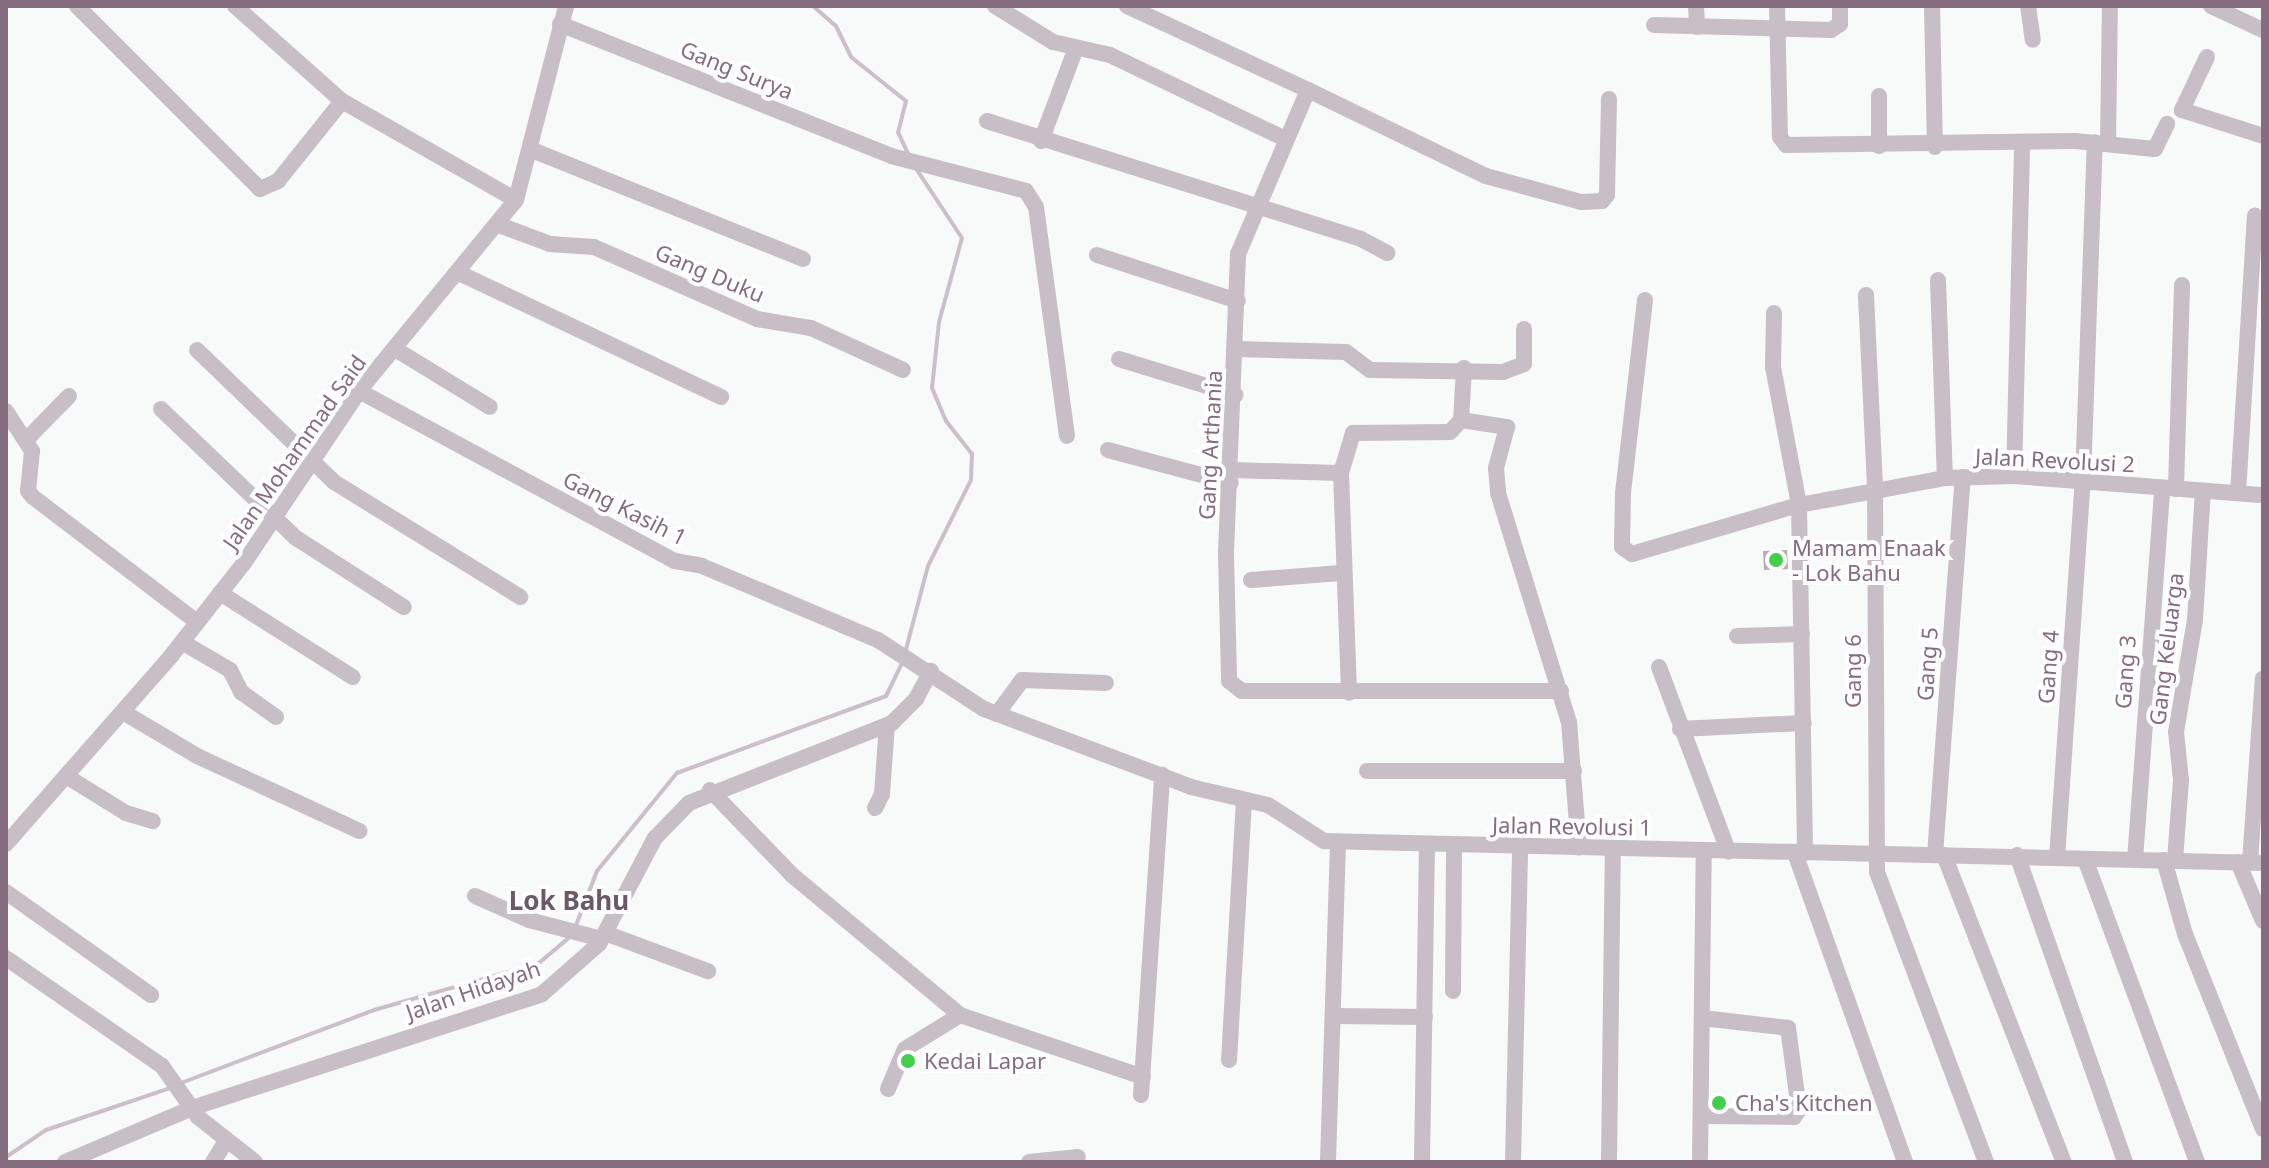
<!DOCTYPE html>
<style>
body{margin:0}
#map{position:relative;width:2269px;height:1168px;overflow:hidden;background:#f8f9f9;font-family:"Noto Sans",sans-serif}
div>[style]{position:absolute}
.stream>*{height:4px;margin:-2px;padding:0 2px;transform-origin:2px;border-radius:2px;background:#cbbfca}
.building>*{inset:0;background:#b7abb4}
.minor>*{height:16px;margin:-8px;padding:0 8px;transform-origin:8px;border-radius:8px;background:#c7bfc5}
.dots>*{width:22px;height:22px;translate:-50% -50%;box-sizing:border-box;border:4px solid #fff;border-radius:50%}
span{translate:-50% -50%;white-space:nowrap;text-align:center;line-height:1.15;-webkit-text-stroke:8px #fff;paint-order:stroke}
.street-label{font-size:22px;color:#856c7e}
.poi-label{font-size:22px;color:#856c7e}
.left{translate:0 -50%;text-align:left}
.quarter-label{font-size:26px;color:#6b5966;font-weight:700}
.frame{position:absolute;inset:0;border:8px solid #856c7e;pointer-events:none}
</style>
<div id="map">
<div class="stream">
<div style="left:767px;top:6px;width:28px"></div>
<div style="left:813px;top:6px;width:30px;rotate:41deg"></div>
<div style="left:836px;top:26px;width:34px;rotate:64deg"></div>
<div style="left:851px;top:57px;width:70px;rotate:38.7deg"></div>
<div style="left:906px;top:101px;width:32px;rotate:104deg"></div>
<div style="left:898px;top:132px;width:26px;rotate:65deg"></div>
<div style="left:905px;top:653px;width:90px;rotate:-75.2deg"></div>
<div style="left:928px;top:566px;width:96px;rotate:-63.4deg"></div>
<div style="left:971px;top:480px;width:26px;rotate:-88deg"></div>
<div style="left:972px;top:454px;width:42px;rotate:-128.2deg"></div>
<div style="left:946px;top:421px;width:36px;rotate:-113deg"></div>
<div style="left:932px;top:388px;width:66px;rotate:-83.9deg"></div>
<div style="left:939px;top:322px;width:87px;rotate:-74.7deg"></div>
<div style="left:962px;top:238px;width:85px;rotate:-123.5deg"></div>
<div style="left:575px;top:928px;width:61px;rotate:-68.9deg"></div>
<div style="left:597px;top:871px;width:127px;rotate:-50.8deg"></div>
<div style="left:677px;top:773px;width:223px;rotate:-20.2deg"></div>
<div style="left:886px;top:696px;width:39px;rotate:-64deg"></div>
<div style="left:181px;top:1083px;width:206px;rotate:-20.7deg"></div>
<div style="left:374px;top:1010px;width:172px;rotate:-15.9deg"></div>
<div style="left:539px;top:963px;width:42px;rotate:-40.2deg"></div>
<div style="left:6px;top:1157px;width:48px;rotate:-34deg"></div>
<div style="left:46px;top:1130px;width:134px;rotate:-18.7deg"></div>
</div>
<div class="building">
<div style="clip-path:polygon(1787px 550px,1788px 569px,1764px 570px,1763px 551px)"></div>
</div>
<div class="minor">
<div style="left:77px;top:6px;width:259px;rotate:45deg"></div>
<div style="left:260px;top:189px;width:20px;rotate:-24deg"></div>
<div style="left:278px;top:181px;width:102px;rotate:-51.3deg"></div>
<div style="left:235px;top:6px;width:143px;rotate:41.6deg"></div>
<div style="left:342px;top:101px;width:200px;rotate:29.6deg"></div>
<div style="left:995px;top:6px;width:68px;rotate:31.8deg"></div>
<div style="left:1053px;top:42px;width:58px;rotate:12.8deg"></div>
<div style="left:1110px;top:55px;width:194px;rotate:25.6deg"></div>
<div style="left:1127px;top:6px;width:200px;rotate:24.9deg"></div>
<div style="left:1308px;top:90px;width:178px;rotate:113.1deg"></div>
<div style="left:1238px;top:254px;width:301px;rotate:92.3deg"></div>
<div style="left:1226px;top:555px;width:126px;rotate:88.6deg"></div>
<div style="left:1229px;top:681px;width:16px;rotate:38deg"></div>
<div style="left:1242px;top:691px;width:319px"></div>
<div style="left:1696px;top:6px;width:21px;rotate:87deg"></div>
<div style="left:1777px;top:6px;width:131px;rotate:88.7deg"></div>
<div style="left:1780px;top:137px;width:10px;rotate:53deg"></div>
<div style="left:1786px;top:145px;width:289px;rotate:-0.8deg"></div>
<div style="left:2075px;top:141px;width:80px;rotate:5.7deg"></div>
<div style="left:2155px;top:149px;width:28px;rotate:-64deg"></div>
<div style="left:1932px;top:6px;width:141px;rotate:88.8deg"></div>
<div style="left:2028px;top:6px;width:34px;rotate:82deg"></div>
<div style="left:2211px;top:6px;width:57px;rotate:24.8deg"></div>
<div style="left:560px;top:24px;width:356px;rotate:21.7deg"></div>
<div style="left:891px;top:156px;width:139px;rotate:14.5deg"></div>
<div style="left:1026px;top:191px;width:19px;rotate:58deg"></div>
<div style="left:1036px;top:207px;width:231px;rotate:82.3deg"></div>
<div style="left:1654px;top:25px;width:177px;rotate:1.6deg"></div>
<div style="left:1831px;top:30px;width:11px;rotate:-34deg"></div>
<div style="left:1840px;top:24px;width:18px;rotate:-90deg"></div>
<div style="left:2207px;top:57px;width:59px;rotate:115.3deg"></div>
<div style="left:2182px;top:110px;width:85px;rotate:17.8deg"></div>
<div style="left:1308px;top:90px;width:198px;rotate:25.8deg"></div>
<div style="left:1486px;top:176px;width:98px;rotate:15.3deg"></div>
<div style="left:1581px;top:202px;width:21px;rotate:-3deg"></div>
<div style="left:1602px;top:201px;width:8px;rotate:-50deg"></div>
<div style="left:1607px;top:195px;width:96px;rotate:-88.8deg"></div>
<div style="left:1879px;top:96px;width:50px;rotate:90deg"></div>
<div style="left:987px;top:121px;width:392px;rotate:17.5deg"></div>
<div style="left:1361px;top:239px;width:30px;rotate:28deg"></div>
<div style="left:1041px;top:141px;width:99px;rotate:-69.4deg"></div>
<div style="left:2108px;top:143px;width:137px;rotate:-89.2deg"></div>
<div style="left:532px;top:150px;width:292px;rotate:21.9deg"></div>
<div style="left:499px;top:225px;width:54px;rotate:20.4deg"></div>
<div style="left:550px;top:244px;width:44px;rotate:3.9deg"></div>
<div style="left:594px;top:247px;width:178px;rotate:23.8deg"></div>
<div style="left:757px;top:319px;width:55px;rotate:9.5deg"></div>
<div style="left:811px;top:328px;width:101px;rotate:24.5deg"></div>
<div style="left:1097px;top:255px;width:148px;rotate:18.1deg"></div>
<div style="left:459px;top:273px;width:290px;rotate:25.3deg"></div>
<div style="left:1938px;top:280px;width:198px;rotate:88deg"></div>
<div style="left:1866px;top:295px;width:193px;rotate:87.3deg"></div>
<div style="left:1875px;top:488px;width:384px;rotate:89.7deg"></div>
<div style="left:1877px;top:872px;width:310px;rotate:69.4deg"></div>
<div style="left:1645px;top:300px;width:194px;rotate:96.5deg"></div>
<div style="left:1623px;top:493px;width:54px;rotate:91.1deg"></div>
<div style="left:1622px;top:547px;width:12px;rotate:35deg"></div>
<div style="left:1632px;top:554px;width:174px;rotate:-16.4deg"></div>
<div style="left:1799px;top:505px;width:148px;rotate:-10.5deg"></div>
<div style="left:1945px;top:478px;width:69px;rotate:-1.7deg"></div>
<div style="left:2014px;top:476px;width:250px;rotate:4.4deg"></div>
<div style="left:1774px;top:313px;width:54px;rotate:91.1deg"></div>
<div style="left:1773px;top:367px;width:140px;rotate:79.3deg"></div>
<div style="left:1799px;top:505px;width:348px;rotate:89deg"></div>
<div style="left:395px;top:349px;width:111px;rotate:31.4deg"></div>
<div style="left:1238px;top:349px;width:108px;rotate:1.6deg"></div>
<div style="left:1346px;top:352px;width:30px;rotate:37deg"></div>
<div style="left:1370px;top:370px;width:133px;rotate:0.9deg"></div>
<div style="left:1503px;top:372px;width:22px;rotate:-21deg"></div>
<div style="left:1524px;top:364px;width:35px;rotate:-90deg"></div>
<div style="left:197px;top:350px;width:190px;rotate:43.9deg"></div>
<div style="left:334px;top:482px;width:219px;rotate:31.7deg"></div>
<div style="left:1119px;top:359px;width:122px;rotate:17.1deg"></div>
<div style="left:359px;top:391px;width:359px;rotate:28.3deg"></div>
<div style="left:675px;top:561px;width:27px;rotate:10deg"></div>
<div style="left:702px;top:566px;width:191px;rotate:22.8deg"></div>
<div style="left:878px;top:640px;width:126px;rotate:33.1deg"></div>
<div style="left:984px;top:709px;width:221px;rotate:20.6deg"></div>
<div style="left:1191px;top:787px;width:79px;rotate:13.2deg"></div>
<div style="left:1268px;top:805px;width:67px;rotate:32.7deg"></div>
<div style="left:1324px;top:841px;width:939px;rotate:1.34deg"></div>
<div style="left:161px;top:409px;width:187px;rotate:43.7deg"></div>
<div style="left:296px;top:538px;width:128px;rotate:32.6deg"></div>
<div style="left:6px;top:411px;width:48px;rotate:57deg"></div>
<div style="left:32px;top:451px;width:40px;rotate:95.7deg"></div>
<div style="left:28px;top:491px;width:8px;rotate:50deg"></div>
<div style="left:33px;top:497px;width:206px;rotate:37.3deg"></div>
<div style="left:1461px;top:420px;width:47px;rotate:8.7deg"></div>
<div style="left:1507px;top:427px;width:42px;rotate:105deg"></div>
<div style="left:1496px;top:468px;width:25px;rotate:85deg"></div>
<div style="left:1498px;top:493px;width:240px;rotate:72.8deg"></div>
<div style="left:1569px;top:722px;width:126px;rotate:85.5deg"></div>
<div style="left:27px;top:439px;width:60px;rotate:-45.7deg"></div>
<div style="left:1108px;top:450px;width:127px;rotate:15deg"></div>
<div style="left:1231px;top:470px;width:110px;rotate:1.6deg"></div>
<div style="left:1341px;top:473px;width:42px;rotate:-73.3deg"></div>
<div style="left:1353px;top:433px;width:97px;rotate:-0.6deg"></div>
<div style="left:1450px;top:432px;width:16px;rotate:-47deg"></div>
<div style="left:1461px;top:420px;width:52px;rotate:-86.7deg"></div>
<div style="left:1341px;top:473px;width:220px;rotate:87.9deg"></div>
<div style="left:2014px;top:476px;width:333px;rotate:-88.6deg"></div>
<div style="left:2176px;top:489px;width:204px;rotate:-88.3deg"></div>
<div style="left:2238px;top:493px;width:278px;rotate:-86.5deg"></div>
<div style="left:1251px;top:580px;width:90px;rotate:-4.4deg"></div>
<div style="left:220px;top:593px;width:157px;rotate:32.3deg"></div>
<div style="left:1737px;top:636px;width:65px;rotate:-1.8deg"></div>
<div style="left:182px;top:642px;width:56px;rotate:30.3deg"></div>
<div style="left:230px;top:670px;width:25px;rotate:63deg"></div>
<div style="left:241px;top:692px;width:43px;rotate:35.5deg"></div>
<div style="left:1659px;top:667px;width:197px;rotate:69.4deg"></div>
<div style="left:123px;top:712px;width:86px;rotate:30.7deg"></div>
<div style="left:197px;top:756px;width:179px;rotate:24.8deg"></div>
<div style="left:997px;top:714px;width:42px;rotate:-53.7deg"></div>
<div style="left:1022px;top:680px;width:84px;rotate:2deg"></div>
<div style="left:1680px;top:729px;width:124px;rotate:-2.8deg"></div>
<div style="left:1367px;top:771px;width:207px"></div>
<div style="left:66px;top:776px;width:70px;rotate:31.7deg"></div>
<div style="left:126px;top:813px;width:28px;rotate:17deg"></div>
<div style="left:710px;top:790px;width:118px;rotate:46deg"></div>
<div style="left:792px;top:875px;width:219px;rotate:39.8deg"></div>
<div style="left:960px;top:1015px;width:193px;rotate:18.7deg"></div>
<div style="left:875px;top:808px;width:16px;rotate:-63deg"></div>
<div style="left:882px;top:794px;width:69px;rotate:-85.9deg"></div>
<div style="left:6px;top:844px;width:250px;rotate:-48.7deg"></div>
<div style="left:171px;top:656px;width:118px;rotate:-51.9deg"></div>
<div style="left:244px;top:563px;width:207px;rotate:-56.2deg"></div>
<div style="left:359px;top:391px;width:247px;rotate:-50.6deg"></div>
<div style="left:516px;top:200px;width:200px;rotate:-75.5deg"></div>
<div style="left:1795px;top:853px;width:328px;rotate:70.4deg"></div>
<div style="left:1935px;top:855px;width:379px;rotate:-85.8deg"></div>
<div style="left:1944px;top:855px;width:330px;rotate:68.7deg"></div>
<div style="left:2017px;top:855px;width:325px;rotate:70.6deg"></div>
<div style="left:2057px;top:858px;width:379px;rotate:-86.1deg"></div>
<div style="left:2083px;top:480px;width:338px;rotate:-88deg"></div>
<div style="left:2085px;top:859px;width:323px;rotate:69.7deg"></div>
<div style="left:2135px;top:860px;width:373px;rotate:-85.8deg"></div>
<div style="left:2164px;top:860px;width:77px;rotate:74.2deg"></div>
<div style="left:2185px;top:934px;width:210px;rotate:68.2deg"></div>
<div style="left:2175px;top:860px;width:80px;rotate:-85.7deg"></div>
<div style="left:2181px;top:780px;width:48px;rotate:-95.9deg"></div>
<div style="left:2176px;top:732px;width:114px;rotate:-80.4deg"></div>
<div style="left:2195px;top:620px;width:129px;rotate:-86.5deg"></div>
<div style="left:2238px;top:862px;width:64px;rotate:67deg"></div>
<div style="left:2250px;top:862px;width:184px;rotate:-86deg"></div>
<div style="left:6px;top:892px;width:178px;rotate:35.4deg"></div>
<div style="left:475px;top:896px;width:59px;rotate:24deg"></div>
<div style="left:529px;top:920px;width:75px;rotate:14.6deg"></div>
<div style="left:605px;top:933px;width:110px;rotate:20.3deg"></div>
<div style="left:6px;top:958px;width:190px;rotate:34.7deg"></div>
<div style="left:162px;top:1066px;width:62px;rotate:54.8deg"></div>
<div style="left:198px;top:1117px;width:73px;rotate:38.3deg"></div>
<div style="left:1453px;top:991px;width:144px;rotate:-89.6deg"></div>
<div style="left:1333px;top:1016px;width:92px;rotate:0.6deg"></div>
<div style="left:1229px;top:1060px;width:259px;rotate:-86.7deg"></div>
<div style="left:888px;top:1089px;width:43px;rotate:-67deg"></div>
<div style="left:905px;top:1049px;width:65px;rotate:-31.7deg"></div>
<div style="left:1141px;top:1095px;width:321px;rotate:-86.2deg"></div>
<div style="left:1701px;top:1116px;width:93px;rotate:0.6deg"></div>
<div style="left:1794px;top:1117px;width:9px;rotate:-54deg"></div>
<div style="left:1799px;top:1110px;width:83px;rotate:-97.6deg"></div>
<div style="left:1788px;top:1028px;width:86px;rotate:-173.3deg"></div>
<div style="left:1700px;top:1158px;width:307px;rotate:-89.3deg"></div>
<div style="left:65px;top:1162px;width:138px;rotate:-23deg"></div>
<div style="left:192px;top:1108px;width:368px;rotate:-18deg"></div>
<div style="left:542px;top:994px;width:76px;rotate:-41.3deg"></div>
<div style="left:599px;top:944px;width:120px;rotate:-62.2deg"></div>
<div style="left:655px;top:838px;width:49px;rotate:-45.8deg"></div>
<div style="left:689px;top:803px;width:218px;rotate:-21.5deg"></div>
<div style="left:892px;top:723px;width:34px;rotate:-45deg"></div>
<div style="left:916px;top:699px;width:32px;rotate:-62deg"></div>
<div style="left:213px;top:1162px;width:22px;rotate:-58deg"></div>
<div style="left:1029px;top:1162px;width:49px;rotate:-5.8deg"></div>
<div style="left:1328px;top:1162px;width:318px;rotate:-88.2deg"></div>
<div style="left:1422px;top:1162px;width:316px;rotate:-89.1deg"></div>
<div style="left:1513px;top:1162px;width:315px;rotate:-88.7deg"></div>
<div style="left:1609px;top:1162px;width:313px;rotate:-89.3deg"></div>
</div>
<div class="dots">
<div style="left:1776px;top:560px;background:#43ce4c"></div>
<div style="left:908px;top:1061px;background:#43ce4c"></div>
<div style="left:1719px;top:1103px;background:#43ce4c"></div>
</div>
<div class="street-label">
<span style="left:737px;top:70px;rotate:22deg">Gang Surya</span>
<span style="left:710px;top:273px;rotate:23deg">Gang Duku</span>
<span style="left:1210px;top:445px;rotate:-87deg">Gang Arthania</span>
<span style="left:294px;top:452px;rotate:-55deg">Jalan Mohammad Said</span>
<span style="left:2055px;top:460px;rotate:3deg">Jalan Revolusi 2</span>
<span style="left:625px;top:508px;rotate:27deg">Gang Kasih 1</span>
<span style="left:2166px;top:649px;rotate:-83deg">Gang Keluarga</span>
<span style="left:1927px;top:664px;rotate:-86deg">Gang 5</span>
<span style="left:2048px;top:667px;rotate:-86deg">Gang 4</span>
<span style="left:1853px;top:671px;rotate:-90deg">Gang 6</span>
<span style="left:2125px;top:672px;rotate:-86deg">Gang 3</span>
<span style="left:1572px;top:826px;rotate:1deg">Jalan Revolusi 1</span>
<span style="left:473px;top:990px;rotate:-19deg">Jalan Hidayah</span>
</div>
<div class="poi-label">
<span class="left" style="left:1792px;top:560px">Mamam Enaak<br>- Lok Bahu</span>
<span class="left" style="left:924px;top:1061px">Kedai Lapar</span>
<span class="left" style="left:1735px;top:1103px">Cha's Kitchen</span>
</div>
<div class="quarter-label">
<span style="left:569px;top:901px">Lok Bahu</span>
</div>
<div class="frame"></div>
</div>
